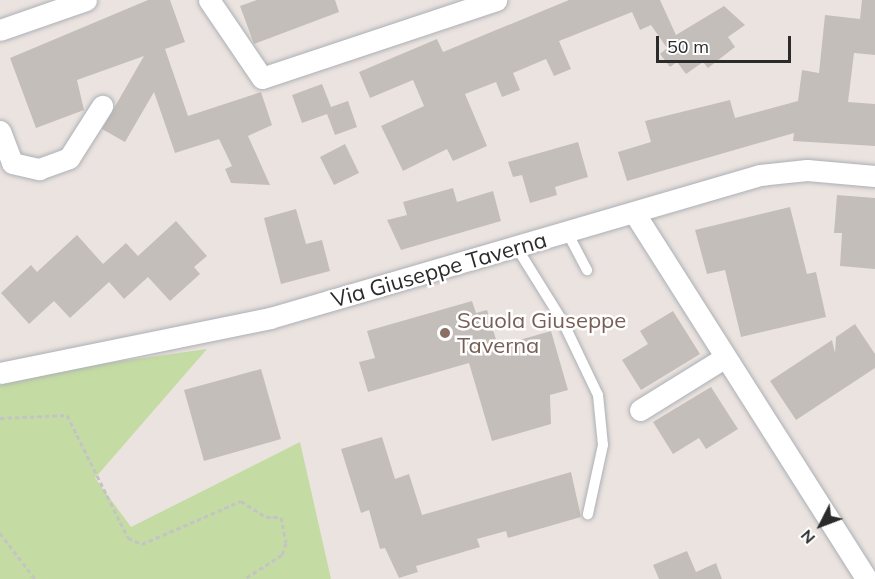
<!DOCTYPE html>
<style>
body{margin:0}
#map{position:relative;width:875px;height:579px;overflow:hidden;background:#ebe3df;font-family:Mulish,sans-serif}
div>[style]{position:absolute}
.green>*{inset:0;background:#c4dba3}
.building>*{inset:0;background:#c4beba}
.path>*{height:3px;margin-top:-1.5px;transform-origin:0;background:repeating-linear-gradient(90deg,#c4c4c4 0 4.5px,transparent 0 7.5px)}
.roads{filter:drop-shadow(0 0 2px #acb0b6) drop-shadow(0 0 2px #acb0b6)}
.lane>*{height:10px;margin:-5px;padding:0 5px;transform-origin:5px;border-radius:5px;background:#fff}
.street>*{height:21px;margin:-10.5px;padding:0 10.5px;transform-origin:10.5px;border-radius:10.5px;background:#fff}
.dots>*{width:16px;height:16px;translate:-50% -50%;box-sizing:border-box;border:3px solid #fff;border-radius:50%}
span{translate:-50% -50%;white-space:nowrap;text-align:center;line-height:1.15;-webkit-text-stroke:5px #fff;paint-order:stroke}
.street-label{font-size:22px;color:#2b2b2b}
.education-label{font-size:22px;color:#785e54}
.left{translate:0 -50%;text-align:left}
.north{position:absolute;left:791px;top:495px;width:60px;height:60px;-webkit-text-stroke:4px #fff;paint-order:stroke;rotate:228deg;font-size:16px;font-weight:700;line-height:24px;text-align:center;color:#2b2b2b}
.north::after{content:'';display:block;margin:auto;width:21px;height:27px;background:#2b2b2b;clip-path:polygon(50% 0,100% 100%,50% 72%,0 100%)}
.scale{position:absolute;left:656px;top:36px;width:135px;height:27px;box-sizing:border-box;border:3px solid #2b2b2b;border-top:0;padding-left:8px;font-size:18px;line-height:21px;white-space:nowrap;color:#2b2b2b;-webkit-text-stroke:4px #fff;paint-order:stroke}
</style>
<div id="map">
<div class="green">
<div style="clip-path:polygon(207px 349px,95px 478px,131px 527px,300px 442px,331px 579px,0 579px,0 378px)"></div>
</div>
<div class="building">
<div style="clip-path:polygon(148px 0,170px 0,185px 42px,165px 49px,188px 116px,261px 92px,272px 125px,248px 136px,270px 185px,231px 183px,225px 169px,232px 166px,219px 139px,175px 153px,154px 92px,125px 142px,102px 129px,144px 56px,77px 80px,84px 110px,36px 128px,10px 58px)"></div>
<div style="clip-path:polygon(257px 0,335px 0,339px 12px,254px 44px,240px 6px)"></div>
<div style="clip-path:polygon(569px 0,660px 0,676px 35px,724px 6px,745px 25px,728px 37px,735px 47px,708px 68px,703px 62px,686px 74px,677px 62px,670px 67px,660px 54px,667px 48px,651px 25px,640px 30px,632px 12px,559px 41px,571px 69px,554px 76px,546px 59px,513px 73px,520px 90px,502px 97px,496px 82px,465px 94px,487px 146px,453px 161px,447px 149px,403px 171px,381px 126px,424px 106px,413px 80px,370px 98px,359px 72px,437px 39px,443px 52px)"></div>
<div style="clip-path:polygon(862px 0,875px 0,875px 55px,854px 53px,848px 102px,875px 104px,875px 146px,793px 141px,794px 133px,627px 181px,618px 152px,651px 142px,645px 121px,730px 100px,735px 118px,798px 101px,802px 70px,819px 73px,825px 15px,860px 19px)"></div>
<div style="clip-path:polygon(322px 84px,331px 107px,348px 101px,357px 127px,335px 135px,327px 114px,302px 123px,292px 95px)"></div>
<div style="clip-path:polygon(578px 142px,588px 177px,555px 187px,557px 195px,530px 203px,522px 175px,513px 177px,508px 162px)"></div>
<div style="clip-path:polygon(345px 144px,359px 173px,334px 185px,320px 157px)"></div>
<div style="clip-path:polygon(453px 188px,457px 202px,493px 191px,501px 221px,401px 250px,387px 220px,407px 215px,403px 202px)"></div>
<div style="clip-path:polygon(837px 195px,875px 198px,875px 269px,840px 266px,842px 233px,834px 233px)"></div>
<div style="clip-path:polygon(790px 207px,807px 274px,816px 272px,826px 317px,741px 337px,725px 270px,707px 274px,695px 230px)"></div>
<div style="clip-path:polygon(296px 209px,306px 244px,322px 240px,330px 271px,281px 284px,264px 218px)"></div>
<div style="clip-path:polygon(176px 221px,207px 256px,194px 267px,200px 274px,170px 301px,148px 277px,124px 299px,109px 282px,70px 318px,54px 301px,29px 324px,1px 293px,31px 265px,37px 272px,77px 235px,103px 264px,126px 243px,138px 256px)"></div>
<div style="clip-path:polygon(472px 301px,476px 313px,487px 310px,498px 346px,551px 331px,568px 390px,550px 395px,551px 424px,492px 441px,469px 363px,368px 392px,359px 362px,375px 358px,367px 331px)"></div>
<div style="clip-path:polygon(673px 311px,700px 354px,641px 390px,622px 360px,648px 344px,640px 331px)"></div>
<div style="clip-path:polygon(855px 324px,875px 354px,875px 368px,796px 420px,770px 381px,832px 340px,835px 353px,836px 337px)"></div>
<div style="clip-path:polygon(261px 369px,281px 439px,204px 461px,184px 390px)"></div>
<div style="clip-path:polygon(711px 387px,738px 429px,706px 449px,699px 438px,673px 454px,653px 422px)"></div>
<div style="clip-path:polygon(382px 437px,395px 479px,409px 474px,422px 515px,571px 472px,581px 517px,508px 538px,506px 531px,477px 539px,480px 547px,416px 566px,418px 572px,399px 578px,385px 548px,380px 549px,369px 510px,361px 513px,341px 449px)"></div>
<div style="clip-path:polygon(687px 551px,696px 572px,716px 563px,722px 579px,659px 579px,653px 565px)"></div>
</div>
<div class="path">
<div style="left:0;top:418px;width:67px;rotate:-2.6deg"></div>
<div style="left:67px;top:415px;width:137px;rotate:63.6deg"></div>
<div style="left:128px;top:538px;width:15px;rotate:23deg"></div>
<div style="left:142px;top:544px;width:108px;rotate:-23.5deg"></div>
<div style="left:241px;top:501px;width:30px;rotate:33deg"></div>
<div style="left:266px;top:517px;width:15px"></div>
<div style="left:281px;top:517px;width:26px;rotate:79deg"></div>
<div style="left:286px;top:543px;width:13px;rotate:108deg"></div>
<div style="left:282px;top:555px;width:45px;rotate:147.7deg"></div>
<div style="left:0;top:533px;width:58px;rotate:52.7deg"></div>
</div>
<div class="roads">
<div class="lane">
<div style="left:568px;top:234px;width:41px;rotate:62.2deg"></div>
<div style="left:517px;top:248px;width:87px;rotate:58.1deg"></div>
<div style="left:563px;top:322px;width:81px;rotate:64.4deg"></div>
<div style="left:598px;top:395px;width:50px;rotate:84.3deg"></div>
<div style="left:603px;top:445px;width:71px;rotate:102.3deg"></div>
</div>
<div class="street">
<div style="left:209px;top:0;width:94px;rotate:55.8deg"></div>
<div style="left:262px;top:78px;width:247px;rotate:-18.4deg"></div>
<div style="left:0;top:30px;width:91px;rotate:-19.2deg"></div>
<div style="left:0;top:131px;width:34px;rotate:69deg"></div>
<div style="left:12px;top:163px;width:28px;rotate:13deg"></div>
<div style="left:39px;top:169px;width:32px;rotate:-20deg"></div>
<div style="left:69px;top:158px;width:62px;rotate:-57.6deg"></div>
<div style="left:635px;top:214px;width:432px;rotate:57.6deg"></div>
<div style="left:0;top:373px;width:276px;rotate:-11.5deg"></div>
<div style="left:270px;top:318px;width:510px;rotate:-16.27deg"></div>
<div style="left:760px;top:175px;width:47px;rotate:-6.1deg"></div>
<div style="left:807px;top:170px;width:68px;rotate:5deg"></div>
<div style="left:640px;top:410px;width:99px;rotate:-31.8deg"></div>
</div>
</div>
<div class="dots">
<div style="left:445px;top:333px;background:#8d6e63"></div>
</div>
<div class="street-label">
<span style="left:439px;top:270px;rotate:-16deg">Via Giuseppe Taverna</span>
</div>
<div class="education-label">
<span class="left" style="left:457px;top:333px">Scuola Giuseppe<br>Taverna</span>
</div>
<div class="north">N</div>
<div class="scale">50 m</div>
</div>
